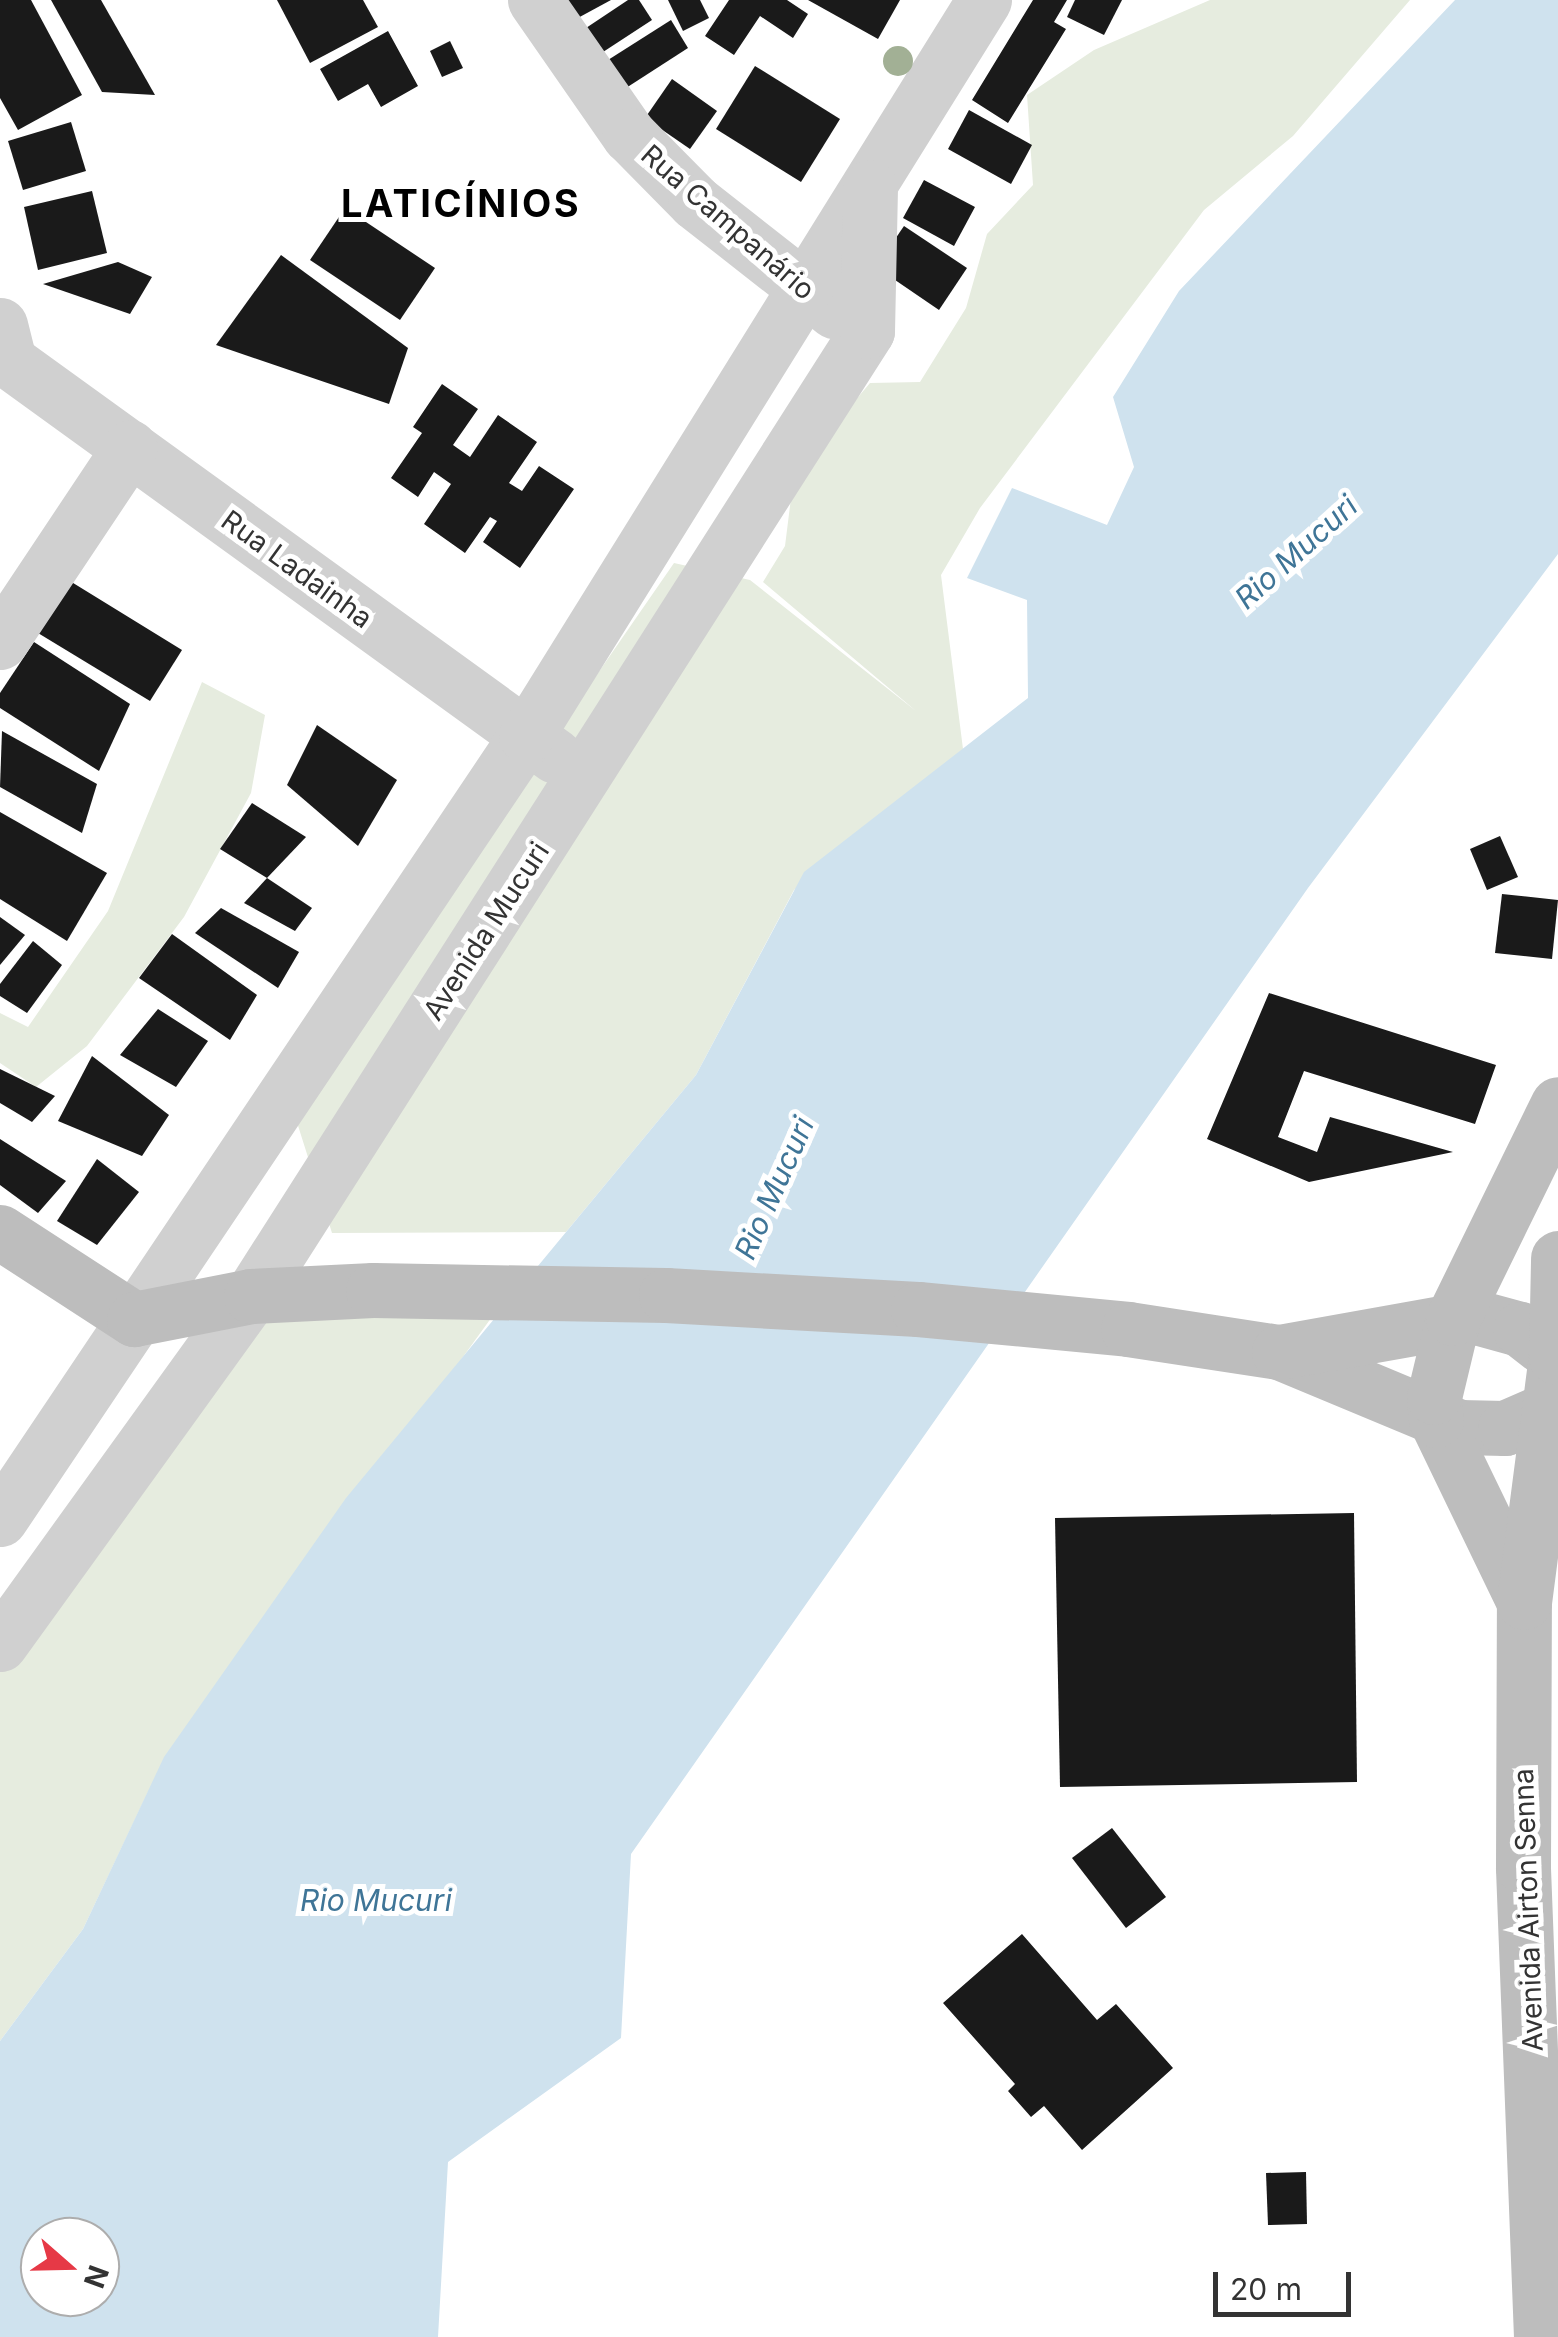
<!DOCTYPE html>
<meta charset="utf-8">
<style>
body{margin:0}
#map{position:relative;width:1558px;height:2337px;overflow:hidden;background:#fff;font-family:Inter,sans-serif}
div>[style]{position:absolute}
.green>*{inset:0;background:#e6ecdf}
.water>*{inset:0;background:#cfe2ee}
.building>*{inset:0;background:#1a1a1a}
.street>*{height:55px;margin:-27.5px;padding:0 27.5px;transform-origin:27.5px;border-radius:27.5px;background:#d0d0d0}
.secondary>*{height:55px;margin:-27.5px;padding:0 27.5px;transform-origin:27.5px;border-radius:27.5px;background:#bdbdbd}
.trees>*{width:30px;height:30px;margin:-15px;border-radius:50%;background:#a2b095}
span{translate:-50% -50%;white-space:nowrap;text-align:center;line-height:1.15;-webkit-text-stroke:10px #fff;paint-order:stroke}
.street-label{font-size:28px;color:#333}
.water-label{font-size:30px;color:#3f7597;font-style:italic}
.district-label{font-size:38px;color:#000;font-weight:700;letter-spacing:2.5px}
.north{position:absolute;left:20px;top:2217px;width:100px;height:100px;box-sizing:border-box;background:#fff;border:2px solid #adadad;border-radius:50%;rotate:110deg;font-size:28px;font-weight:700;line-height:40px;text-align:center;color:#333}
.north::after{content:'';display:block;margin:auto;width:35px;height:45px;background:#e63946;clip-path:polygon(50% 0,100% 100%,50% 72%,0 100%)}
.scale{position:absolute;left:1213px;top:2272px;width:138px;height:45px;box-sizing:border-box;border:5px solid #333;border-top:0;padding-left:12px;font-size:30px;line-height:35px;white-space:nowrap;color:#333;-webkit-text-stroke:8px #fff;paint-order:stroke}
</style>
<div id="map">
<div class="green">
<div style="clip-path:polygon(1210px 0,1410px 0,1293px 136px,1204px 210px,980px 508px,941px 575px,963px 749px,794px 890px,696px 1075px,566px 1232px,332px 1233px,294px 1113px,674px 563px,750px 580px,916px 711px,763px 582px,785px 546px,791px 498px,815px 448px,870px 383px,920px 382px,966px 308px,987px 234px,1033px 185px,1027px 95px,1094px 50px)"></div>
<div style="clip-path:polygon(202px 682px,265px 715px,251px 793px,184px 917px,87px 1046px,36px 1087px,0 1063px,0 1013px,28px 1027px,108px 911px)"></div>
<div style="clip-path:polygon(502px 1303px,148px 1792px,83px 1929px,0 2041px,0 1657px,254px 1304px)"></div>
</div>
<div class="water">
<div style="clip-path:polygon(evenodd,1455px 0,1558px 0,1558px 554px,1308px 888px,631px 1854px,621px 2038px,448px 2162px,438px 2337px,0 2337px,0 2041px,83px 1929px,164px 1757px,346px 1498px,696px 1075px,804px 872px,1028px 698px,1027px 600px,967px 578px,1012px 488px,1107px 525px,1134px 467px,1113px 397px,1179px 291px,1455px 0,40px 2237px,100px 2237px,100px 2297px,40px 2297px,40px 2237px)"></div>
</div>
<div class="building">
<div style="clip-path:polygon(0 0,31px 0,82px 95px,18px 130px,0 98px)"></div>
<div style="clip-path:polygon(51px 0,101px 0,155px 95px,102px 92px)"></div>
<div style="clip-path:polygon(277px 0,363px 0,378px 27px,310px 63px)"></div>
<div style="clip-path:polygon(566px 0,611px 0,576px 19px)"></div>
<div style="clip-path:polygon(628px 0,639px 0,652px 20px,603px 52px,586px 28px)"></div>
<div style="clip-path:polygon(668px 0,700px 0,709px 18px,683px 31px)"></div>
<div style="clip-path:polygon(729px 0,787px 0,808px 14px,793px 38px,760px 16px,734px 55px,705px 36px)"></div>
<div style="clip-path:polygon(808px 0,900px 0,878px 39px)"></div>
<div style="clip-path:polygon(1033px 0,1067px 0,1054px 22px,1066px 29px,1008px 123px,972px 100px)"></div>
<div style="clip-path:polygon(1075px 0,1122px 0,1104px 35px,1067px 17px)"></div>
<div style="clip-path:polygon(671px 20px,688px 48px,626px 88px,608px 60px)"></div>
<div style="clip-path:polygon(388px 31px,418px 86px,381px 107px,368px 84px,338px 101px,320px 69px)"></div>
<div style="clip-path:polygon(450px 41px,463px 68px,442px 77px,430px 51px)"></div>
<div style="clip-path:polygon(755px 66px,840px 119px,801px 182px,716px 129px)"></div>
<div style="clip-path:polygon(672px 79px,717px 111px,690px 149px,645px 118px)"></div>
<div style="clip-path:polygon(969px 110px,1032px 145px,1011px 184px,948px 149px)"></div>
<div style="clip-path:polygon(71px 122px,86px 171px,23px 190px,8px 141px)"></div>
<div style="clip-path:polygon(924px 180px,975px 207px,954px 246px,903px 218px)"></div>
<div style="clip-path:polygon(92px 191px,107px 253px,38px 270px,24px 207px)"></div>
<div style="clip-path:polygon(345px 208px,435px 268px,400px 320px,310px 260px)"></div>
<div style="clip-path:polygon(904px 226px,967px 268px,939px 310px,876px 267px)"></div>
<div style="clip-path:polygon(281px 255px,408px 348px,389px 404px,216px 345px)"></div>
<div style="clip-path:polygon(118px 262px,152px 277px,130px 314px,43px 284px)"></div>
<div style="clip-path:polygon(442px 384px,478px 409px,453px 445px,470px 457px,498px 415px,537px 442px,509px 483px,522px 491px,539px 466px,574px 489px,520px 568px,483px 542px,497px 521px,490px 517px,465px 553px,424px 524px,451px 484px,434px 472px,418px 497px,391px 478px,422px 433px,413px 427px)"></div>
<div style="clip-path:polygon(65px 578px,182px 650px,150px 701px,33px 630px)"></div>
<div style="clip-path:polygon(34px 642px,130px 704px,99px 771px,0 708px,0 693px)"></div>
<div style="clip-path:polygon(317px 725px,397px 780px,358px 846px,287px 785px)"></div>
<div style="clip-path:polygon(2px 731px,97px 784px,82px 833px,0 787px)"></div>
<div style="clip-path:polygon(252px 803px,306px 837px,267px 878px,220px 849px)"></div>
<div style="clip-path:polygon(0 812px,107px 873px,67px 941px,0 899px)"></div>
<div style="clip-path:polygon(1500px 836px,1518px 877px,1487px 890px,1470px 849px)"></div>
<div style="clip-path:polygon(267px 878px,312px 908px,295px 931px,244px 903px)"></div>
<div style="clip-path:polygon(1502px 894px,1558px 900px,1552px 959px,1495px 953px)"></div>
<div style="clip-path:polygon(221px 908px,299px 952px,278px 988px,195px 933px)"></div>
<div style="clip-path:polygon(0 917px,25px 935px,0 965px)"></div>
<div style="clip-path:polygon(172px 934px,257px 995px,230px 1040px,139px 978px)"></div>
<div style="clip-path:polygon(33px 941px,62px 965px,27px 1013px,0 996px,0 984px)"></div>
<div style="clip-path:polygon(1269px 993px,1496px 1065px,1475px 1124px,1304px 1071px,1278px 1137px,1317px 1152px,1330px 1117px,1453px 1152px,1309px 1182px,1207px 1139px)"></div>
<div style="clip-path:polygon(158px 1009px,208px 1041px,176px 1087px,120px 1055px)"></div>
<div style="clip-path:polygon(92px 1056px,169px 1115px,142px 1156px,58px 1121px)"></div>
<div style="clip-path:polygon(0 1069px,55px 1096px,32px 1122px,0 1103px)"></div>
<div style="clip-path:polygon(0 1139px,66px 1181px,38px 1213px,0 1185px)"></div>
<div style="clip-path:polygon(97px 1159px,139px 1192px,97px 1245px,57px 1221px)"></div>
<div style="clip-path:polygon(1354px 1513px,1357px 1782px,1060px 1787px,1055px 1518px)"></div>
<div style="clip-path:polygon(1112px 1828px,1166px 1897px,1126px 1928px,1072px 1858px)"></div>
<div style="clip-path:polygon(1022px 1934px,1097px 2020px,1116px 2004px,1173px 2068px,1082px 2150px,1044px 2106px,1031px 2117px,1008px 2091px,1015px 2084px,943px 2003px)"></div>
<div style="clip-path:polygon(1306px 2172px,1307px 2224px,1268px 2225px,1266px 2173px)"></div>
</div>
<div class="street">
<div style="left:535px;top:0;width:165px;rotate:55.2deg"></div>
<div style="left:629px;top:135px;width:94px;rotate:45.4deg"></div>
<div style="left:695px;top:202px;width:177px;rotate:38.1deg"></div>
<div style="left:0;top:325px;width:37px;rotate:76deg"></div>
<div style="left:9px;top:361px;width:674px;rotate:35.88deg"></div>
<div style="left:0;top:642px;width:234px;rotate:-56.3deg"></div>
<div style="left:0;top:1519px;width:943px;rotate:-56.11deg"></div>
<div style="left:526px;top:736px;width:867px;rotate:-58.11deg"></div>
<div style="left:0;top:1644px;width:429px;rotate:-54.2deg"></div>
<div style="left:251px;top:1296px;width:1145px;rotate:-57.45deg"></div>
<div style="left:867px;top:331px;width:144px;rotate:-88.8deg"></div>
</div>
<div class="secondary">
<div style="left:0;top:1232px;width:160px;rotate:33deg"></div>
<div style="left:134px;top:1319px;width:119px;rotate:-11.1deg"></div>
<div style="left:251px;top:1296px;width:122px;rotate:-2.8deg"></div>
<div style="left:373px;top:1290px;width:293px;rotate:1deg"></div>
<div style="left:666px;top:1295px;width:252px;rotate:3.2deg"></div>
<div style="left:918px;top:1309px;width:211px;rotate:5.4deg"></div>
<div style="left:1128px;top:1329px;width:153px;rotate:8.7deg"></div>
<div style="left:1279px;top:1352px;width:195px;rotate:22.6deg"></div>
<div style="left:1459px;top:1427px;width:46px;rotate:1.2deg"></div>
<div style="left:1505px;top:1428px;width:47px;rotate:-23.8deg"></div>
<div style="left:1279px;top:1352px;width:200px;rotate:-10.1deg"></div>
<div style="left:1476px;top:1317px;width:46px;rotate:15.3deg"></div>
<div style="left:1520px;top:1329px;width:46px;rotate:37.9deg"></div>
<div style="left:1524px;top:1602px;width:202px;rotate:-115.8deg"></div>
<div style="left:1436px;top:1420px;width:23px;rotate:-95deg"></div>
<div style="left:1434px;top:1397px;width:81px;rotate:-76.5deg"></div>
<div style="left:1453px;top:1318px;width:238px;rotate:-63.9deg"></div>
<div style="left:1541px;top:2337px;width:470px;rotate:-92.2deg"></div>
<div style="left:1523px;top:1867px;width:265px;rotate:-89.8deg"></div>
<div style="left:1524px;top:1602px;width:247px;rotate:-82.6deg"></div>
<div style="left:1556px;top:1357px;width:99px;rotate:-88.8deg"></div>
</div>
<div class="trees">
<div style="left:898px;top:61px"></div>
</div>
<div class="street-label">
<span style="left:728px;top:222px;rotate:41deg">Rua Campanário</span>
<span style="left:297px;top:569px;rotate:36deg">Rua Ladainha</span>
<span style="left:486px;top:931px;rotate:-57deg">Avenida Mucuri</span>
<span style="left:1528px;top:1910px;rotate:-92deg">Avenida Airton Senna</span>
</div>
<div class="water-label">
<span style="left:1296px;top:552px;rotate:-42deg">Rio Mucuri</span>
<span style="left:774px;top:1188px;rotate:-66deg">Rio Mucuri</span>
<span style="left:376px;top:1900px">Rio Mucuri</span>
</div>
<div class="district-label">
<span style="left:461px;top:204px">LATICÍNIOS</span>
</div>
<div class="north">N</div>
<div class="scale">20 m</div>
</div>
